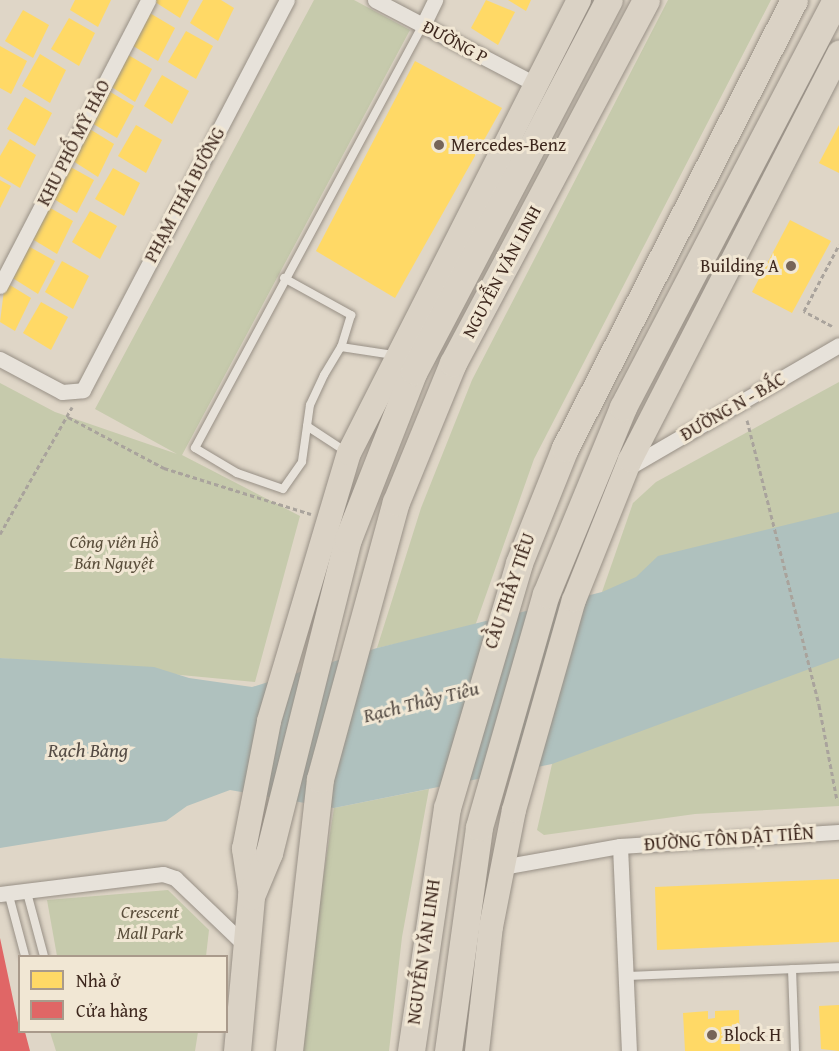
<!DOCTYPE html>
<meta charset="utf-8">
<style>
body{margin:0}
#map{position:relative;width:839px;height:1051px;overflow:hidden;background:#dfd6c7;font-family:"Gentium Book Plus",serif}
div>[style]{position:absolute}
.green>*{inset:0;background:#c6caac}
.water>*{inset:0;background:#afc1be}
.homes>*{inset:0;background:#ffd966}
.shops>*{inset:0;background:#e06666}
.path>*{height:3px;margin-top:-1.5px;transform-origin:0;background:repeating-linear-gradient(90deg,#a9a39c 0 4.5px,transparent 0 7.5px)}
.roads{filter:drop-shadow(0 0 2px #989086) drop-shadow(0 0 2px #989086)}
.lane>*{height:8px;margin:-4px;padding:0 4px;transform-origin:4px;border-radius:4px;background:#e7e2da}
.street>*{height:15px;margin:-7.5px;padding:0 7.5px;transform-origin:7.5px;border-radius:7.5px;background:#e7e2da}
.primary>*{height:24px;margin:-12px;padding:0 12px;transform-origin:12px;border-radius:12px;background:#dad2c5}
.highway>*{height:27px;margin:-13.5px;padding:0 13.5px;transform-origin:13.5px;border-radius:13.5px;background:#dad2c5}
.dots>*{width:16px;height:16px;translate:-50% -50%;box-sizing:border-box;border:3px solid #f1e7d4;border-radius:50%}
span{translate:-50% -50%;white-space:nowrap;text-align:center;line-height:1.15;-webkit-text-stroke:6px #f1e7d4;paint-order:stroke}
.street-label{font-size:18px;color:#3d271d}
.poi-label{font-size:18px;color:#3d271d}
.left{translate:0 -50%;text-align:left}
.right{translate:-100% -50%;text-align:right}
.park-label{font-size:18px;color:#5a4e3b;font-style:italic}
.water-label{font-size:20px;color:#544b44;font-style:italic}
.legend{position:absolute;left:18px;top:955px;width:210px;height:78px;box-sizing:border-box;background:#f1e7d4;border:2px solid #a99a8b;margin:0;padding:8px 10px;list-style:none;font-size:18px;color:#3d271d}
.legend li{display:flex;align-items:center;gap:12px;height:30px}
.legend b{width:30px;border:2px solid #a99a8b}
</style>
<div id="map">
<div class="green">
<div style="clip-path:polygon(314px 0,354px 0,410px 30px,182px 455px,300px 516px,255px 682px,0 658px,0 383px,55px 412px,177px 454px,95px 409px)"></div>
<div style="clip-path:polygon(668px 0,771px 0,534px 459px,475px 626px,377px 648px,421px 508px,472px 380px)"></div>
<div style="clip-path:polygon(839px 382px,839px 551px,602px 592px,633px 503px,656px 482px)"></div>
<div style="clip-path:polygon(839px 637px,839px 806px,695px 814px,544px 835px,537px 830px,560px 729px)"></div>
<div style="clip-path:polygon(429px 789px,402px 937px,389px 1051px,296px 1051px,334px 808px)"></div>
<div style="clip-path:polygon(168px 890px,209px 930px,206px 956px,57px 956px,47px 900px)"></div>
<div style="clip-path:polygon(50px 1032px,198px 1032px,195px 1051px,56px 1051px)"></div>
</div>
<div class="water">
<div style="clip-path:polygon(839px 512px,839px 658px,552px 764px,334px 808px,230px 790px,187px 806px,166px 821px,0 848px,0 658px,154px 667px,189px 678px,252px 687px,377px 648px,602px 592px,636px 577px,658px 556px)"></div>
</div>
<div class="homes">
<div style="clip-path:polygon(75px 0,111px 0,98px 27px,70px 10px)"></div>
<div style="clip-path:polygon(152px 0,189px 0,180px 18px)"></div>
<div style="clip-path:polygon(203px 0,221px 0,234px 8px,218px 41px,190px 23px)"></div>
<div style="clip-path:polygon(486px 0,515px 12px,498px 45px,471px 28px)"></div>
<div style="clip-path:polygon(508px 0,531px 0,526px 11px)"></div>
<div style="clip-path:polygon(23px 10px,49px 25px,33px 58px,5px 41px)"></div>
<div style="clip-path:polygon(148px 12px,175px 28px,158px 61px,130px 44px)"></div>
<div style="clip-path:polygon(69px 18px,95px 33px,79px 66px,51px 49px)"></div>
<div style="clip-path:polygon(186px 31px,213px 46px,196px 79px,168px 62px)"></div>
<div style="clip-path:polygon(0 46px,27px 61px,11px 94px,0 88px)"></div>
<div style="clip-path:polygon(125px 53px,152px 69px,135px 102px,107px 84px)"></div>
<div style="clip-path:polygon(40px 54px,66px 70px,50px 103px,22px 86px)"></div>
<div style="clip-path:polygon(415px 61px,502px 108px,395px 298px,316px 251px)"></div>
<div style="clip-path:polygon(162px 75px,189px 91px,172px 124px,144px 106px)"></div>
<div style="clip-path:polygon(107px 90px,134px 106px,117px 138px,90px 122px)"></div>
<div style="clip-path:polygon(25px 97px,52px 113px,35px 146px,7px 129px)"></div>
<div style="clip-path:polygon(136px 125px,162px 140px,146px 173px,118px 156px)"></div>
<div style="clip-path:polygon(839px 125px,839px 173px,819px 163px)"></div>
<div style="clip-path:polygon(88px 128px,114px 144px,98px 177px,70px 159px)"></div>
<div style="clip-path:polygon(10px 139px,36px 155px,20px 188px,0 176px,0 156px)"></div>
<div style="clip-path:polygon(67px 165px,94px 180px,77px 213px,49px 196px)"></div>
<div style="clip-path:polygon(113px 168px,140px 183px,124px 216px,95px 199px)"></div>
<div style="clip-path:polygon(0 180px,11px 186px,0 208px)"></div>
<div style="clip-path:polygon(47px 206px,73px 221px,57px 254px,29px 237px)"></div>
<div style="clip-path:polygon(90px 211px,117px 226px,100px 259px,72px 242px)"></div>
<div style="clip-path:polygon(790px 220px,831px 241px,792px 313px,752px 292px)"></div>
<div style="clip-path:polygon(28px 246px,55px 261px,38px 294px,11px 277px)"></div>
<div style="clip-path:polygon(62px 261px,89px 276px,73px 309px,45px 292px)"></div>
<div style="clip-path:polygon(5px 282px,31px 298px,15px 331px,0 322px)"></div>
<div style="clip-path:polygon(41px 302px,68px 317px,51px 350px,23px 333px)"></div>
<div style="clip-path:polygon(839px 879px,839px 942px,657px 950px,655px 887px)"></div>
<div style="clip-path:polygon(839px 1005px,839px 1051px,821px 1049px,819px 1006px)"></div>
<div style="clip-path:polygon(739px 1010px,740px 1051px,685px 1051px,683px 1013px,708px 1011px,708px 1019px,715px 1018px,715px 1011px)"></div>
</div>
<div class="shops">
<div style="clip-path:polygon(0 938px,20px 1032px,25px 1032px,30px 1051px,0 1051px)"></div>
</div>
<div class="path">
<div style="left:832px;top:326px;width:32px;rotate:-152deg"></div>
<div style="left:804px;top:311px;width:75px;rotate:-62.1deg"></div>
<div style="left:68px;top:417px;width:109px;rotate:28deg"></div>
<div style="left:164px;top:468px;width:154px;rotate:17.4deg"></div>
<div style="left:747px;top:420px;width:294px;rotate:75.8deg"></div>
<div style="left:819px;top:705px;width:97px;rotate:79.3deg"></div>
<div style="left:0;top:534px;width:146px;rotate:-60.4deg"></div>
</div>
<div class="roads">
<div class="lane">
<div style="left:284px;top:278px;width:77px;rotate:28.9deg"></div>
<div style="left:351px;top:315px;width:34px;rotate:107deg"></div>
<div style="left:307px;top:426px;width:36px;rotate:98deg"></div>
<div style="left:302px;top:462px;width:33px;rotate:125deg"></div>
<div style="left:283px;top:489px;width:49px;rotate:-160.8deg"></div>
<div style="left:237px;top:473px;width:49px;rotate:-149.2deg"></div>
<div style="left:195px;top:448px;width:481px;rotate:-61.7deg"></div>
<div style="left:345px;top:451px;width:45px;rotate:-146.7deg"></div>
<div style="left:307px;top:426px;width:21px;rotate:-82deg"></div>
<div style="left:310px;top:405px;width:33px;rotate:-65deg"></div>
<div style="left:324px;top:375px;width:33px;rotate:-59deg"></div>
<div style="left:341px;top:347px;width:53px;rotate:8.7deg"></div>
<div style="left:26px;top:889px;width:69px;rotate:75deg"></div>
<div style="left:8px;top:892px;width:66px;rotate:75.1deg"></div>
<div style="left:792px;top:969px;width:82px;rotate:87.9deg"></div>
<div style="left:626px;top:976px;width:213px;rotate:-2.4deg"></div>
</div>
<div class="street">
<div style="left:375px;top:0;width:181px;rotate:27.7deg"></div>
<div style="left:423px;top:25px;width:28px;rotate:-64deg"></div>
<div style="left:0;top:286px;width:322px;rotate:-62.6deg"></div>
<div style="left:0;top:359px;width:70px;rotate:28deg"></div>
<div style="left:62px;top:392px;width:21px;rotate:-5deg"></div>
<div style="left:83px;top:390px;width:440px;rotate:-62.4deg"></div>
<div style="left:626px;top:469px;width:246px;rotate:-30.2deg"></div>
<div style="left:620px;top:846px;width:205px;rotate:87.5deg"></div>
<div style="left:502px;top:867px;width:120px;rotate:-10.1deg"></div>
<div style="left:620px;top:846px;width:219px;rotate:-3.7deg"></div>
<div style="left:0;top:894px;width:164px;rotate:-7deg"></div>
<div style="left:163px;top:874px;width:13px;rotate:18deg"></div>
<div style="left:175px;top:878px;width:98px;rotate:43.8deg"></div>
</div>
<div class="primary">
<div style="left:251px;top:896px;width:48px;rotate:-98.5deg"></div>
<div style="left:244px;top:849px;width:130px;rotate:-78.9deg"></div>
<div style="left:269px;top:721px;width:280px;rotate:-73.4deg"></div>
<div style="left:349px;top:453px;width:508px;rotate:-63.08deg"></div>
<div style="left:477px;top:1051px;width:125px;rotate:-83.6deg"></div>
<div style="left:491px;top:927px;width:119px;rotate:-78.9deg"></div>
<div style="left:514px;top:810px;width:218px;rotate:-74.1deg"></div>
<div style="left:574px;top:600px;width:151px;rotate:-68.2deg"></div>
<div style="left:630px;top:460px;width:458px;rotate:-62.8deg"></div>
</div>
<div class="highway">
<div style="left:237px;top:1051px;width:156px;rotate:-84.8deg"></div>
<div style="left:251px;top:896px;width:47px;rotate:-67.3deg"></div>
<div style="left:269px;top:853px;width:324px;rotate:-75.9deg"></div>
<div style="left:348px;top:539px;width:180px;rotate:-68.6deg"></div>
<div style="left:414px;top:371px;width:419px;rotate:-62.3deg"></div>
<div style="left:289px;top:1051px;width:274px;rotate:-83.5deg"></div>
<div style="left:320px;top:779px;width:287px;rotate:-74.7deg"></div>
<div style="left:396px;top:502px;width:150px;rotate:-67.7deg"></div>
<div style="left:453px;top:363px;width:411px;rotate:-62deg"></div>
<div style="left:411px;top:1051px;width:246px;rotate:-81.6deg"></div>
<div style="left:447px;top:808px;width:255px;rotate:-73.6deg"></div>
<div style="left:519px;top:563px;width:124px;rotate:-68.2deg"></div>
<div style="left:565px;top:448px;width:503px;rotate:-62.93deg"></div>
<div style="left:448px;top:1051px;width:226px;rotate:-82.1deg"></div>
<div style="left:479px;top:827px;width:242px;rotate:-74deg"></div>
<div style="left:546px;top:594px;width:202px;rotate:-67.6deg"></div>
<div style="left:623px;top:407px;width:459px;rotate:-62.4deg"></div>
</div>
</div>
<div class="dots">
<div style="left:439px;top:145px;background:#766458"></div>
<div style="left:791px;top:266px;background:#766458"></div>
<div style="left:712px;top:1035px;background:#766458"></div>
</div>
<div class="street-label">
<span style="left:455px;top:42px;rotate:28deg">ĐƯỜNG P</span>
<span style="left:74px;top:143px;rotate:-63deg">KHU PHỐ MỸ HÀO</span>
<span style="left:185px;top:195px;rotate:-62deg">PHẠM THÁI BƯỜNG</span>
<span style="left:502px;top:272px;rotate:-62deg">NGUYỄN VĂN LINH</span>
<span style="left:733px;top:407px;rotate:-30deg">ĐƯỜNG N - BẮC</span>
<span style="left:510px;top:591px;rotate:-71deg">CẦU THẦY TIÊU</span>
<span style="left:729px;top:839px;rotate:-4deg">ĐƯỜNG TÔN DẬT TIÊN</span>
<span style="left:424px;top:952px;rotate:-82deg">NGUYỄN VĂN LINH</span>
</div>
<div class="poi-label">
<span class="left" style="left:451px;top:145px">Mercedes-Benz</span>
<span class="right" style="left:779px;top:266px">Building A</span>
<span class="left" style="left:724px;top:1035px">Block H</span>
</div>
<div class="park-label">
<span style="left:114px;top:553px">Công viên Hồ<br>Bán Nguyệt</span>
<span style="left:150px;top:923px">Crescent<br>Mall Park</span>
</div>
<div class="water-label">
<span style="left:421px;top:701px;rotate:-14deg">Rạch Thầy Tiêu</span>
<span style="left:88px;top:749px">Rạch Bàng</span>
</div>
<ul class="legend">
<li><b style="height:16px;background:#ffd966"></b>Nhà ở</li>
<li><b style="height:16px;background:#e06666"></b>Cửa hàng</li>
</ul>
</div>
